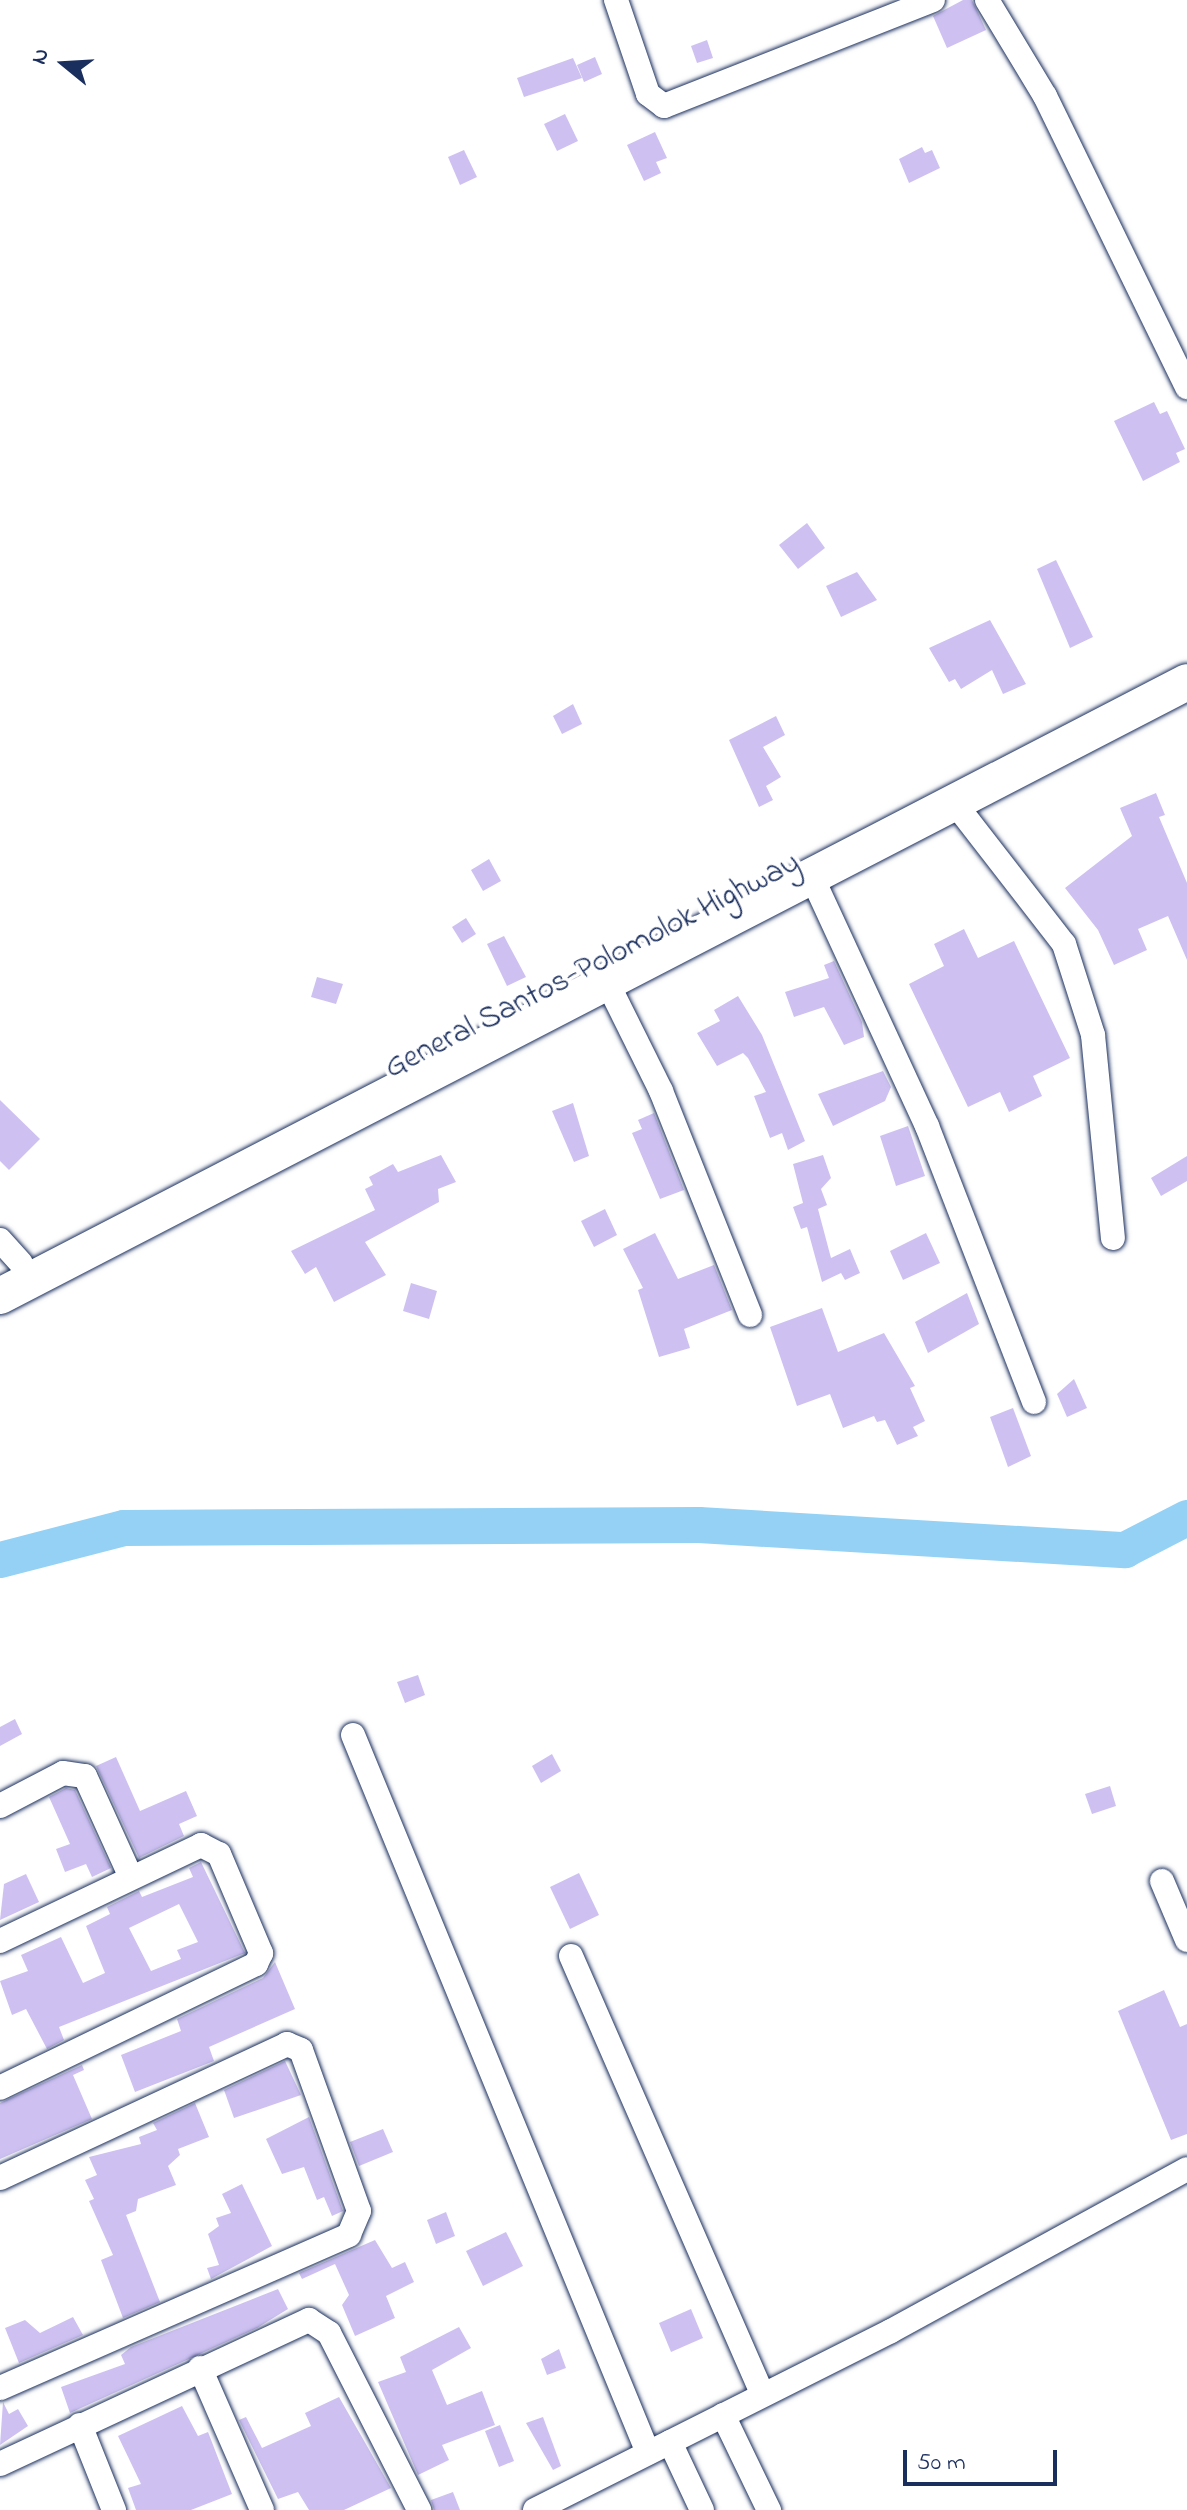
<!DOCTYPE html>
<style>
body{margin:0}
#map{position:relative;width:1187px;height:2510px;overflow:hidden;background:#fff;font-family:"Indie Flower",sans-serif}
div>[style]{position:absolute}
.river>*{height:36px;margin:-18px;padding:0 18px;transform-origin:18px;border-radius:18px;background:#94d1f5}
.building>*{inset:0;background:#cec1f2}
.roads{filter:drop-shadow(0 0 2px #1b2f5e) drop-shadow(0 0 2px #1b2f5e)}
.minor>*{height:24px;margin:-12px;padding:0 12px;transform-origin:12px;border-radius:12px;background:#fff}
.highway>*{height:36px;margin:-18px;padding:0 18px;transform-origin:18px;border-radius:18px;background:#fff}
span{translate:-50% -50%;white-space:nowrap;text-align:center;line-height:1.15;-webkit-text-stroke:8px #fff;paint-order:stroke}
.street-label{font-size:32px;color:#1b2f5e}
.north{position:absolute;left:24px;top:24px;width:80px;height:80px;-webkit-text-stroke:6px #fff;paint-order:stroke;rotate:288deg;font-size:22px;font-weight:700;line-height:32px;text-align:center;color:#1b2f5e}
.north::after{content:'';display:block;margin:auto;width:28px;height:36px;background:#1b2f5e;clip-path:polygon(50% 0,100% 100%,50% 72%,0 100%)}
.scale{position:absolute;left:903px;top:2450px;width:154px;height:36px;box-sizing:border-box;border:4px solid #1b2f5e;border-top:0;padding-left:10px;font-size:24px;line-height:28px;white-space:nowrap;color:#1b2f5e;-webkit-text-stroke:6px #fff;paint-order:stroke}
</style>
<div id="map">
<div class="river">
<div style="left:0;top:1560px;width:128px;rotate:-14.5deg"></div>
<div style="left:124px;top:1528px;width:575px;rotate:-0.3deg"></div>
<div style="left:699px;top:1525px;width:427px;rotate:3.4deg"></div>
<div style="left:1125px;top:1550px;width:70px;rotate:-27.3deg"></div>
</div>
<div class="building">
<div style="clip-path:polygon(963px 0,972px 0,986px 30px,947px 48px,933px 16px)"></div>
<div style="clip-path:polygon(707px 40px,713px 58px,697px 63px,691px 46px)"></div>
<div style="clip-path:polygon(595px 57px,602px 74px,584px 82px,577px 65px)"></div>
<div style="clip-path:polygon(573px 58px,582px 78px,524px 97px,517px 78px)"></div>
<div style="clip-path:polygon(565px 114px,578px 141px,557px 151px,544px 124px)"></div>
<div style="clip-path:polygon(655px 132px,667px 158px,656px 162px,661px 173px,644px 181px,627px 145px)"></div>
<div style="clip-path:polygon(922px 147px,925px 153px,932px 150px,940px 168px,909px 183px,899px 159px)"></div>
<div style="clip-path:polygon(464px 150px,477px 177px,460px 185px,448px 157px)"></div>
<div style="clip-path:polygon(1154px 402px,1160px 414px,1167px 411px,1185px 449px,1176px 453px,1180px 462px,1143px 481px,1114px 421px)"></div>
<div style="clip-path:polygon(807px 523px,825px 548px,798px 569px,779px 545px)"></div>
<div style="clip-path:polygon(1056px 560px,1093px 637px,1070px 648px,1037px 569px)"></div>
<div style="clip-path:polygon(857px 572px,877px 600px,841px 617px,826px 586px)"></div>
<div style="clip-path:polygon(990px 620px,1026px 684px,1003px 694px,992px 670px,961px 689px,955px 679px,949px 682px,929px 648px)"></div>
<div style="clip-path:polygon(573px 704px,582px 724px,562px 734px,553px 716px)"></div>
<div style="clip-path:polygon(776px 716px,785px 735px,763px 747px,781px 777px,766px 786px,773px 800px,759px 807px,729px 740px)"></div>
<div style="clip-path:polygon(1156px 793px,1165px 815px,1159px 817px,1187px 883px,1187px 960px,1168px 916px,1138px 929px,1147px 950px,1114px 965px,1098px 930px,1065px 888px,1132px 836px,1120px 808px)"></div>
<div style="clip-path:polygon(489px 859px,501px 881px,483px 891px,471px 870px)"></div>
<div style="clip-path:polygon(466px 918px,476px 934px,462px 943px,452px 927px)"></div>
<div style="clip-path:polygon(964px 929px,978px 958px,1014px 941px,1070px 1058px,1033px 1076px,1042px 1096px,1009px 1112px,1000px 1092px,968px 1107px,909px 984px,944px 966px,934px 944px)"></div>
<div style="clip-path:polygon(504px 936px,526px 977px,507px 986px,487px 944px)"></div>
<div style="clip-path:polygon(834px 961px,862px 1022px,864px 1037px,844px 1045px,824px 1007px,794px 1017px,785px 992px,829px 978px,824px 965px)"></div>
<div style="clip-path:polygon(317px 977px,343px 984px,336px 1004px,311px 997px)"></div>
<div style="clip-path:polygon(738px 996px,762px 1035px,805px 1141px,788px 1150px,782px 1133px,770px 1138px,754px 1096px,766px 1092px,748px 1058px,743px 1053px,717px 1066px,697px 1033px,720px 1021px,714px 1010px)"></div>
<div style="clip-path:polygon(883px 1071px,891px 1087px,885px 1101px,833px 1126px,818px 1094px)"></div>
<div style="clip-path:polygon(0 1100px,40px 1139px,9px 1170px,0 1161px)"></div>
<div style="clip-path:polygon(573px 1103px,589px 1156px,574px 1162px,552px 1111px)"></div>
<div style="clip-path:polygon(654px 1113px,684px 1190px,660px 1199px,632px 1133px,642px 1129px,638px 1120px)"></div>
<div style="clip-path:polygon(908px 1126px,925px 1176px,896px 1186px,880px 1136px)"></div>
<div style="clip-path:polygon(441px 1155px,456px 1182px,438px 1189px,439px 1202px,365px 1242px,386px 1275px,334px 1302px,316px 1267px,305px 1274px,291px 1251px,375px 1210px,365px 1189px,373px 1185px,369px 1177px,393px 1164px,398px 1172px)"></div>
<div style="clip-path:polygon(823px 1155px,831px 1178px,821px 1189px,827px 1205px,818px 1209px,831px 1258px,850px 1249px,860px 1273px,845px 1280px,841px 1273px,822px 1282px,807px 1227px,801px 1229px,793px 1207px,803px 1203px,793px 1164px)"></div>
<div style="clip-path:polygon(1187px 1156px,1187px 1181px,1161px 1196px,1151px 1178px)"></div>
<div style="clip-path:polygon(605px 1209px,617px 1235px,594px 1247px,581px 1221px)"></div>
<div style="clip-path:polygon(655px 1233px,678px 1279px,714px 1265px,732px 1310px,684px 1329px,690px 1348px,659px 1357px,638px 1290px,643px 1288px,623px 1249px)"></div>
<div style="clip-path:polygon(926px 1233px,940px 1263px,903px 1280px,890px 1251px)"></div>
<div style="clip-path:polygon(411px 1283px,437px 1291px,429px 1319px,403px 1311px)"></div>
<div style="clip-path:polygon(967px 1293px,979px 1324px,928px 1353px,915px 1322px)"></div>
<div style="clip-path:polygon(822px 1308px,838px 1352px,884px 1333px,915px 1386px,910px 1388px,925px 1421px,913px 1427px,918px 1436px,897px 1445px,885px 1420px,877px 1422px,874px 1416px,843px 1428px,830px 1394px,797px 1406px,770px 1327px)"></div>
<div style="clip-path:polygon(1074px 1379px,1087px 1408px,1067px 1417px,1057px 1394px)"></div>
<div style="clip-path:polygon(1013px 1408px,1031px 1456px,1008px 1467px,990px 1417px)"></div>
<div style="clip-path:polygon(418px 1675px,425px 1695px,405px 1703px,397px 1682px)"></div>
<div style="clip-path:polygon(15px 1719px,22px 1734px,0 1746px,0 1727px)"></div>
<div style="clip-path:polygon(552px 1754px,561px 1771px,541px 1783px,532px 1766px)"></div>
<div style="clip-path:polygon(116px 1757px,140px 1811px,186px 1791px,197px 1816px,179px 1824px,184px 1836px,139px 1858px,96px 1766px)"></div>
<div style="clip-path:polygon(1110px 1786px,1116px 1806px,1092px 1814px,1085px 1794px)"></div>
<div style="clip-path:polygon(66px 1788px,75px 1790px,111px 1868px,92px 1877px,86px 1864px,65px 1872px,56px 1849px,70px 1844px,49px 1797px)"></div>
<div style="clip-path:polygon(evenodd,201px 1862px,245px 1953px,59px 2027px,64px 2040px,47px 2049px,26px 2009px,12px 2015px,0 1981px,28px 1971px,21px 1955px,61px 1937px,83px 1983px,105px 1973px,86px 1926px,110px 1914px,107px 1907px,139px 1891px,142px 1897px,193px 1877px,189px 1868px,201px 1862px,179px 1904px,198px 1942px,177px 1950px,181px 1959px,151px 1971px,129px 1928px,179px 1904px)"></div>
<div style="clip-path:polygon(579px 1873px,599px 1915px,570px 1929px,550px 1887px)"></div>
<div style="clip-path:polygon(26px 1874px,39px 1902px,0 1920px,4px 1884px)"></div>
<div style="clip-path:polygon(275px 1962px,295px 2009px,209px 2047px,214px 2061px,135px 2092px,121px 2055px,181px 2031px,177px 2019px,263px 1978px)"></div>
<div style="clip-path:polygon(1164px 1990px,1180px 2027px,1187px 2024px,1187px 2134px,1171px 2140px,1118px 2011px)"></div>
<div style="clip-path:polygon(285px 2061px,301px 2095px,234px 2118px,224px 2090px)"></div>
<div style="clip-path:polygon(82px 2065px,84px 2070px,73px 2075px,92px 2119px,0 2159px,0 2103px)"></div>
<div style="clip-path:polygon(195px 2103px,209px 2137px,178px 2149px,180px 2155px,168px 2166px,176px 2185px,138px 2199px,136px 2211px,126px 2215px,160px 2302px,123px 2318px,101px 2260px,113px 2255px,89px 2201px,94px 2199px,85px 2180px,97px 2175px,89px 2157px,141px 2144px,139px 2137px,157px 2130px,153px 2123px)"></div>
<div style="clip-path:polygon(309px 2117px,343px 2211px,332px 2216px,324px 2197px,317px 2200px,304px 2167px,282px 2174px,266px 2139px)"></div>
<div style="clip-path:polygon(383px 2129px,393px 2152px,359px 2166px,350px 2142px)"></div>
<div style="clip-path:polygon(242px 2184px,272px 2246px,211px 2279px,207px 2268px,219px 2265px,208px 2234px,219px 2226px,216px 2218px,231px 2213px,222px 2194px)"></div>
<div style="clip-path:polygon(446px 2212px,455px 2236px,436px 2244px,427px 2220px)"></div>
<div style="clip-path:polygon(506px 2232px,523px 2266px,483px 2286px,466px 2251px)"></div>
<div style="clip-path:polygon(375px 2240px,392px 2268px,405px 2262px,414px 2282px,386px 2296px,395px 2318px,355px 2336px,342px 2305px,349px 2295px,335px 2264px,302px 2279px,299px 2273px)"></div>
<div style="clip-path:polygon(278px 2289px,288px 2309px,257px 2328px,70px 2413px,61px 2387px,125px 2364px,121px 2355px,131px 2347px)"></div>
<div style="clip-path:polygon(691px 2309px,703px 2338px,671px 2352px,659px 2323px)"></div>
<div style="clip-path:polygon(73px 2317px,83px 2335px,19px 2363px,5px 2328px,25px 2320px,40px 2333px)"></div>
<div style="clip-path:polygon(459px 2327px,471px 2348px,432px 2370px,447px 2405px,482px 2391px,495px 2425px,442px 2445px,449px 2460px,418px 2475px,378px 2382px,406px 2372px,400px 2357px)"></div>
<div style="clip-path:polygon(559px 2349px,566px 2368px,547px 2375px,541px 2359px)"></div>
<div style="clip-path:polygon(339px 2397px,391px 2488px,344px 2510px,309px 2510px,298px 2492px,278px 2499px,239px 2420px,246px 2417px,262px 2448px,311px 2426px,305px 2413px)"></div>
<div style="clip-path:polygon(3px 2402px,9px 2414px,18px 2409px,28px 2426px,0 2445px)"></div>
<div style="clip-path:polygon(182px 2406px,198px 2436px,208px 2432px,232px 2494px,191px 2510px,136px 2510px,128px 2488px,141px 2484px,118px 2436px)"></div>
<div style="clip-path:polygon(543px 2417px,561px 2466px,553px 2470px,526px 2423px)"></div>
<div style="clip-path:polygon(500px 2425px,514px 2461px,499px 2467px,485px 2431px)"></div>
<div style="clip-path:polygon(453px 2492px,460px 2510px,434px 2510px,431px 2500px)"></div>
</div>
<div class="roads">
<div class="minor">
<div style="left:616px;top:0;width:99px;rotate:71.2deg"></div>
<div style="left:648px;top:94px;width:20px;rotate:37deg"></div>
<div style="left:664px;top:106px;width:289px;rotate:-21.5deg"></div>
<div style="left:987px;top:0;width:112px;rotate:58.9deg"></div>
<div style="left:1045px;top:96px;width:324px;rotate:64deg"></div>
<div style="left:953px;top:801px;width:181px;rotate:52.2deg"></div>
<div style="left:1064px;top:944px;width:96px;rotate:72.3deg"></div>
<div style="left:1093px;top:1035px;width:204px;rotate:84.4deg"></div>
<div style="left:811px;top:875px;width:277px;rotate:65.2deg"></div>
<div style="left:927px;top:1126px;width:296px;rotate:68.8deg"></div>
<div style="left:606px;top:980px;width:124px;rotate:63.6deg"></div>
<div style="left:661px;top:1091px;width:241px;rotate:68.3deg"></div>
<div style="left:0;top:1240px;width:31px;rotate:48deg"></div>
<div style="left:353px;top:1735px;width:776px;rotate:67.66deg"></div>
<div style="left:0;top:1806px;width:71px;rotate:-27.6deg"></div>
<div style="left:63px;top:1773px;width:22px;rotate:8deg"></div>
<div style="left:85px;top:1776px;width:109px;rotate:65.6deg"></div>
<div style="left:1162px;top:1881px;width:64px;rotate:67deg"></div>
<div style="left:0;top:1941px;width:223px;rotate:-25.5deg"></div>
<div style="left:201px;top:1845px;width:20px;rotate:27deg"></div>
<div style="left:219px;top:1854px;width:108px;rotate:67deg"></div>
<div style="left:261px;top:1953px;width:12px;rotate:114deg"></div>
<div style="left:256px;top:1964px;width:284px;rotate:154.2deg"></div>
<div style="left:571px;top:1956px;width:479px;rotate:66.4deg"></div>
<div style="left:0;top:2178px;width:317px;rotate:-25deg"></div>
<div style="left:287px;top:2044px;width:15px;rotate:23deg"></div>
<div style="left:301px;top:2050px;width:171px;rotate:70.2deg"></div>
<div style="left:359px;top:2211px;width:26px;rotate:113deg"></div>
<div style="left:349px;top:2235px;width:381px;rotate:156.3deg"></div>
<div style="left:200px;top:2368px;width:155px;rotate:66.4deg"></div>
<div style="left:723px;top:2415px;width:106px;rotate:64.2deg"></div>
<div style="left:80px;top:2425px;width:92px;rotate:68.2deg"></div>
<div style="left:670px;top:2442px;width:75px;rotate:64.8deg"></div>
<div style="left:0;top:2464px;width:341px;rotate:-25deg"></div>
<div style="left:309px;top:2320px;width:24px;rotate:33deg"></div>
<div style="left:329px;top:2333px;width:199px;rotate:63deg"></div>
<div style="left:535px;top:2510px;width:398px;rotate:-26.7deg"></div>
<div style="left:891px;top:2331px;width:337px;rotate:-28.7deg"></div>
</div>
<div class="highway">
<div style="left:0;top:1296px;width:1336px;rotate:-27.35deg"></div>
</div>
</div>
<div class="street-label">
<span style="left:593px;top:967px;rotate:-27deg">General Santos-Polomolok Highway</span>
</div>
<div class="north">N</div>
<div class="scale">50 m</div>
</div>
